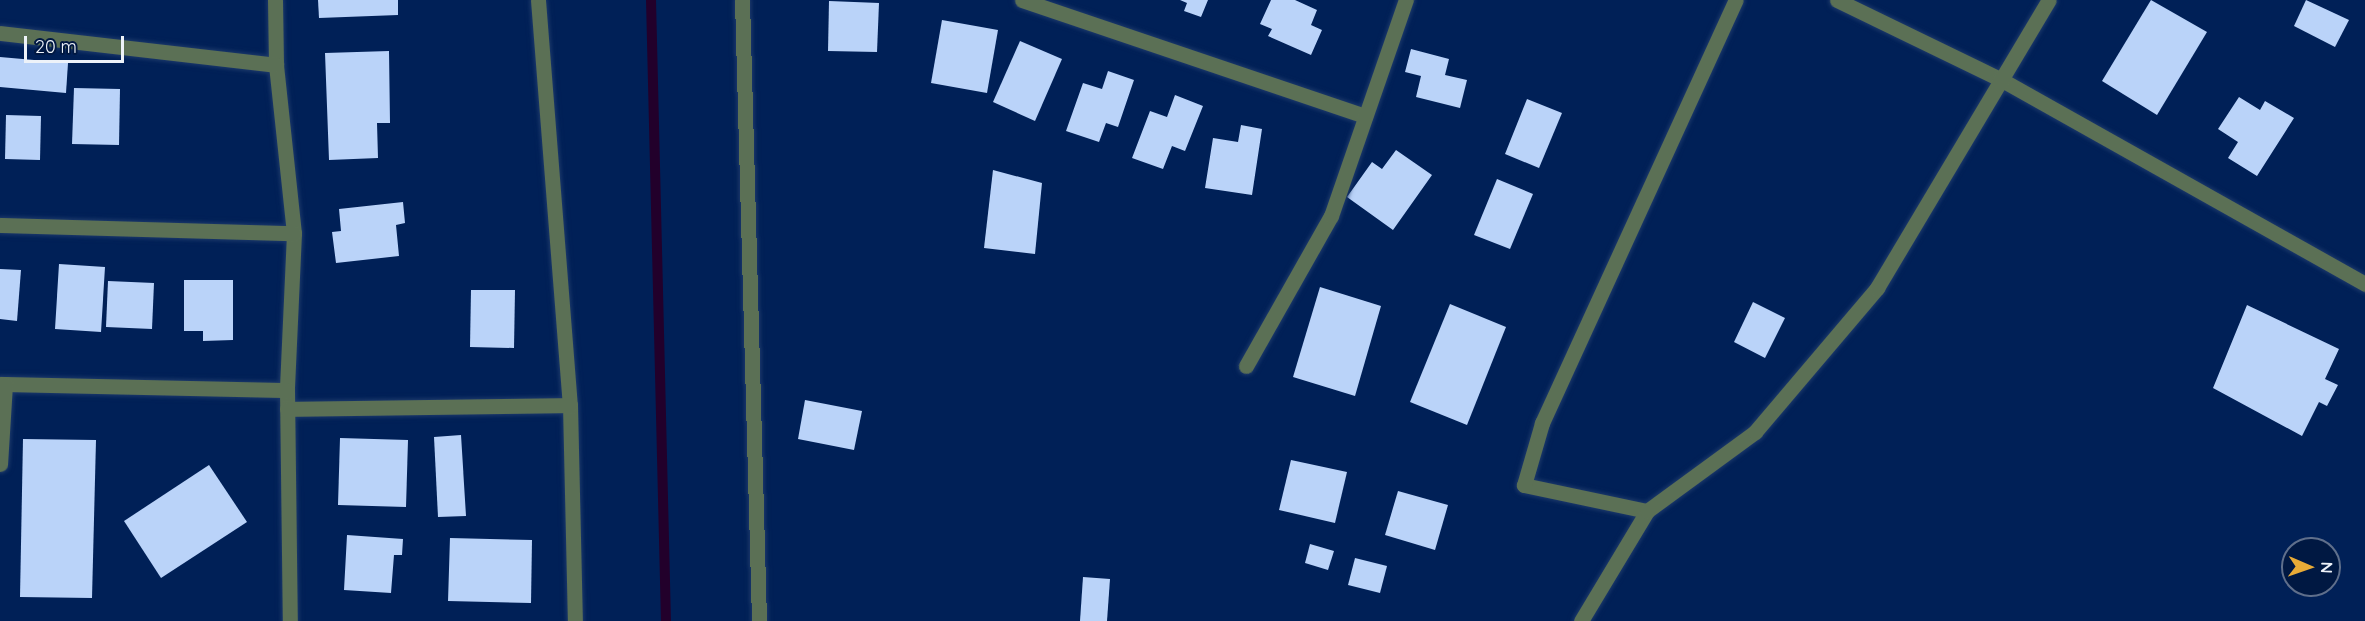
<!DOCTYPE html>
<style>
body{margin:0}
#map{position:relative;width:2365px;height:621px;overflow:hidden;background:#002057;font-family:Quicksand,sans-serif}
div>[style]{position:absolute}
.stream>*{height:10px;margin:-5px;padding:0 5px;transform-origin:5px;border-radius:5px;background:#22002b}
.building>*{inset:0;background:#bad3f9}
.roads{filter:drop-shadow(0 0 2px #1c396a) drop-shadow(0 0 2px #1c396a)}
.minor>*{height:15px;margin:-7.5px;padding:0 7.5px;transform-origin:7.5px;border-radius:7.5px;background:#5b7055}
span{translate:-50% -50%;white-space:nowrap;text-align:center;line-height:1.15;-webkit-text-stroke:6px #001842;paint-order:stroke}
.north{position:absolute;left:2281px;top:537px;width:60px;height:60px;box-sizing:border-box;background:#001842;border:2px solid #5f6f8b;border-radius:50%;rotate:92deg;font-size:16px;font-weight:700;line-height:24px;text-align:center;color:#edf2f9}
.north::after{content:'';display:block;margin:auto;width:21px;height:27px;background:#e8ab37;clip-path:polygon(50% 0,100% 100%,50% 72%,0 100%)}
.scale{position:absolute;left:24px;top:36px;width:100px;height:27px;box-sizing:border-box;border:3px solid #edf2f9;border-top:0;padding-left:8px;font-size:18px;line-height:21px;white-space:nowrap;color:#edf2f9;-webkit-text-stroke:4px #001842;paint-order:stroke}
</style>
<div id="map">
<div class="stream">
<div style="left:651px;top:0;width:621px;rotate:88.62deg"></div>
</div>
<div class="building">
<div style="clip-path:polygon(318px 0,398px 0,398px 15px,319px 18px)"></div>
<div style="clip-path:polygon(1180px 0,1208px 0,1201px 17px,1184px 11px,1187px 3px)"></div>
<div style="clip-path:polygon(1271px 0,1295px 0,1317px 10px,1311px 25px,1322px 30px,1311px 55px,1268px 36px,1272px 29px,1260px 24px)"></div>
<div style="clip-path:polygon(2151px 0,2207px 32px,2157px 115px,2102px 81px)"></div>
<div style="clip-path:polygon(2306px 0,2349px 20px,2335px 47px,2294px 26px)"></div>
<div style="clip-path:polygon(829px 1px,879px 3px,877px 52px,828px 51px)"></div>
<div style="clip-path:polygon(942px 20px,998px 30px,987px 93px,931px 83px)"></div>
<div style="clip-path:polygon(1020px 41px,1062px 59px,1035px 121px,993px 102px)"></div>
<div style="clip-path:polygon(1411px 49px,1449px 59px,1445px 75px,1467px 80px,1460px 108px,1416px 97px,1421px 76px,1405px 72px)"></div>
<div style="clip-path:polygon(389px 51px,390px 123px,377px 123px,378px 158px,329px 160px,325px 53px)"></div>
<div style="clip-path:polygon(0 57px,68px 63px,66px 93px,0 87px)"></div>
<div style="clip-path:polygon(1108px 71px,1134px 80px,1118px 127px,1106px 123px,1099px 142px,1066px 131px,1083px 83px,1102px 89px)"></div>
<div style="clip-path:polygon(74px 88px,120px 89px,119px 145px,72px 144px)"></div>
<div style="clip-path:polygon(1175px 95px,1203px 106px,1185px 151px,1172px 146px,1163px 169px,1132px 158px,1150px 111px,1167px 117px)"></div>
<div style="clip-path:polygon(2239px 97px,2260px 110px,2265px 101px,2294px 118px,2257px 176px,2228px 158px,2238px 142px,2218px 129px)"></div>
<div style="clip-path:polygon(1527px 99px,1562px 113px,1539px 168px,1505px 154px)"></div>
<div style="clip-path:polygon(6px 115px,41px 116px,40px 160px,5px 159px)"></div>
<div style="clip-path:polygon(1241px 125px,1262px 129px,1252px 195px,1205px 188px,1213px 138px,1238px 142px)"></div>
<div style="clip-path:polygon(1396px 150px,1432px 175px,1393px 230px,1347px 197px,1372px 162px,1382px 169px)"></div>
<div style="clip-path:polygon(993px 170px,1042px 183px,1035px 254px,984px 248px)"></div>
<div style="clip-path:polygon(1497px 179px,1533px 194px,1510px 249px,1474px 235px)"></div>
<div style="clip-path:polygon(403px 202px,405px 223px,396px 225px,399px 256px,336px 263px,332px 232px,341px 231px,339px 209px)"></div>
<div style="clip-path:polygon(59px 264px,105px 267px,101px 332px,55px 329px)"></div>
<div style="clip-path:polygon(0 269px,21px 270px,17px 321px,0 319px)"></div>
<div style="clip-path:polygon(184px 280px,233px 280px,233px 340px,203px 341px,203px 331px,184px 331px)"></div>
<div style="clip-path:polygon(108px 281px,154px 283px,152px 329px,106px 327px)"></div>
<div style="clip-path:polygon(1320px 287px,1381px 306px,1355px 396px,1293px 377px)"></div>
<div style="clip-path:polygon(471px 290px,515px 290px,514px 348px,470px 347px)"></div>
<div style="clip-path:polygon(1753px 302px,1785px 318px,1765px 358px,1734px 342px)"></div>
<div style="clip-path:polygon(1450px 304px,1506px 327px,1467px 425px,1410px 402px)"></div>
<div style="clip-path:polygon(2247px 305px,2339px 349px,2325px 379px,2338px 385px,2327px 406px,2319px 402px,2302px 436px,2213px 388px)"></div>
<div style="clip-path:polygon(805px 400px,862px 411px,854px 450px,798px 439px)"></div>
<div style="clip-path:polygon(461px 435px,466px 516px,438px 517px,434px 437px)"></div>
<div style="clip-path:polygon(340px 438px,408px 440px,406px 507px,338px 505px)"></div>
<div style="clip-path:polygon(23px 439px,96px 440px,92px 598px,20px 597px)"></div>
<div style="clip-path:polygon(1291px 460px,1347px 472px,1335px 523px,1279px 510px)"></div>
<div style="clip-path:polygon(209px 465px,247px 522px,161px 578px,124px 521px)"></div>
<div style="clip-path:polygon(1398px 491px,1448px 505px,1435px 550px,1385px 535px)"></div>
<div style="clip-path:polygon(347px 535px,403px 539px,402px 555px,394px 555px,391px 593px,344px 590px)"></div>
<div style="clip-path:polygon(450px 538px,532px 540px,531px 603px,448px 601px)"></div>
<div style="clip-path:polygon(1310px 544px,1334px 551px,1328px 570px,1305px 563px)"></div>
<div style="clip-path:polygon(1355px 558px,1387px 566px,1380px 593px,1348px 585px)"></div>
<div style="clip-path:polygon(1083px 577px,1110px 579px,1107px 621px,1080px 621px)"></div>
</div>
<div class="roads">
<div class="minor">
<div style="left:275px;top:0;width:65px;rotate:89.1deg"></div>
<div style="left:276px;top:65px;width:169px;rotate:83.9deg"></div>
<div style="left:294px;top:233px;width:157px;rotate:92.6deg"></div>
<div style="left:287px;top:390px;width:231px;rotate:89.3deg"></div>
<div style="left:538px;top:0;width:406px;rotate:85.5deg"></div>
<div style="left:570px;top:405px;width:216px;rotate:88.7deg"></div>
<div style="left:742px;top:0;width:621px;rotate:88.43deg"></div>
<div style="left:1022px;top:0;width:362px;rotate:18.7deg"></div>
<div style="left:1837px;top:0;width:181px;rotate:25.9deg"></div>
<div style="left:2000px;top:79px;width:419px;rotate:29.3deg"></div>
<div style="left:0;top:33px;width:278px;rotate:6.6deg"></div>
<div style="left:0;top:225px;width:294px;rotate:1.6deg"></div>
<div style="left:1246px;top:366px;width:172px;rotate:-60.5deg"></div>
<div style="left:1331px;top:216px;width:229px;rotate:-70.9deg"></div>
<div style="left:0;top:384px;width:287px;rotate:1.2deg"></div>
<div style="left:287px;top:409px;width:283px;rotate:-0.8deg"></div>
<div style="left:0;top:464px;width:80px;rotate:-86.4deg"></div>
<div style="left:1647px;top:511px;width:126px;rotate:-168.1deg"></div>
<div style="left:1524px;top:485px;width:65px;rotate:-73.8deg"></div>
<div style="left:1542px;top:423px;width:465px;rotate:-65.4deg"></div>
<div style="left:1581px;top:621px;width:128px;rotate:-59deg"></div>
<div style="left:1647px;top:511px;width:134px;rotate:-36.2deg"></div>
<div style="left:1755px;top:432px;width:189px;rotate:-49.7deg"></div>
<div style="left:1877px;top:288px;width:335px;rotate:-59.2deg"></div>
</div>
</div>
<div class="north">N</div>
<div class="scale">20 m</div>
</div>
